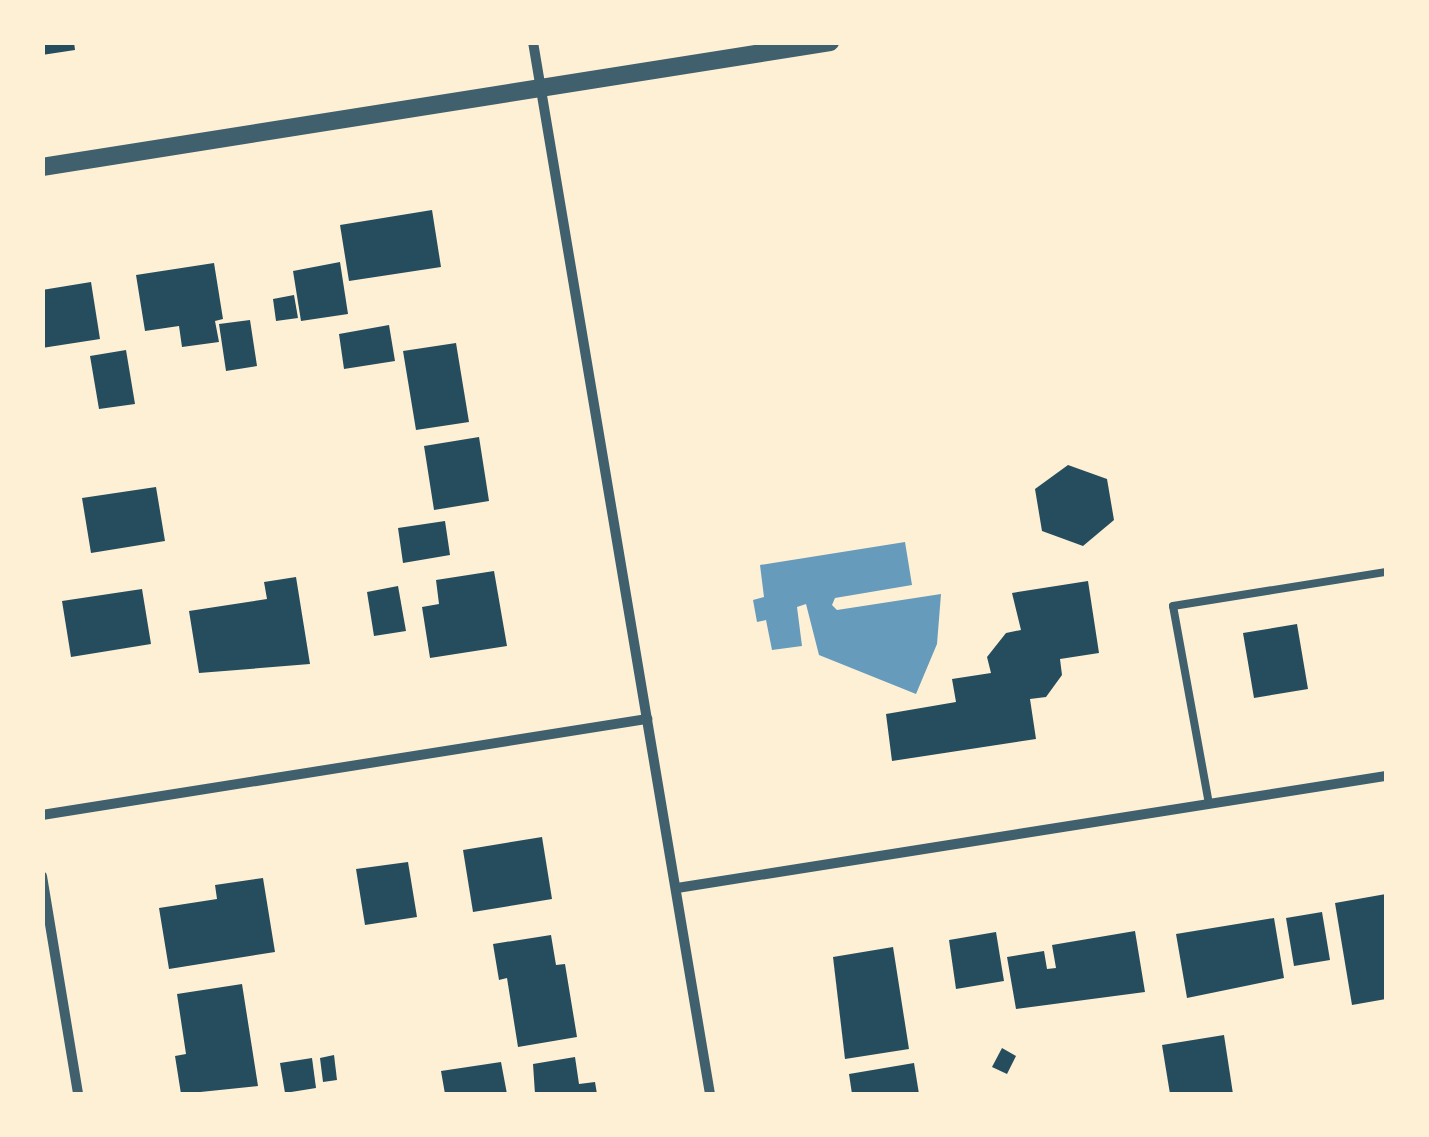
<!DOCTYPE html>
<style>
body{margin:0}
#map{position:relative;width:1429px;height:1137px;overflow:hidden;background:#fdf0d5;font-family:"Sofia Sans Condensed",sans-serif}
div>[style]{position:absolute}
.water>*{inset:0;background:#669bbc}
.building>*{inset:0;background:#264d5e}
.service>*{height:8px;margin:-4px;padding:0 4px;transform-origin:4px;border-radius:4px;background:#3f606c}
.minor>*{height:10px;margin:-5px;padding:0 5px;transform-origin:5px;border-radius:5px;background:#3f606c}
.tertiary>*{height:18px;margin:-9px;padding:0 9px;transform-origin:9px;border-radius:9px;background:#3f606c}
span{translate:-50% -50%;white-space:nowrap;text-align:center;line-height:1.15;-webkit-text-stroke:8px #fdf0d5;paint-order:stroke}
.frame{position:absolute;inset:0;border:45px solid #fdf0d5;pointer-events:none}
</style>
<div id="map">
<div class="water">
<div style="clip-path:polygon(905px 542px,912px 585px,835px 598px,832px 605px,837px 610px,941px 594px,937px 644px,916px 694px,819px 655px,806px 604px,797px 607px,802px 646px,772px 650px,766px 620px,757px 622px,753px 600px,764px 597px,760px 565px)"></div>
</div>
<div class="building">
<div style="clip-path:polygon(42px 42px,74px 42px,75px 50px,42px 55px)"></div>
<div style="clip-path:polygon(432px 210px,441px 267px,349px 281px,340px 225px)"></div>
<div style="clip-path:polygon(340px 262px,348px 314px,301px 321px,293px 271px)"></div>
<div style="clip-path:polygon(214px 263px,223px 319px,215px 321px,219px 342px,182px 347px,179px 326px,145px 331px,136px 275px)"></div>
<div style="clip-path:polygon(91px 282px,100px 339px,42px 348px,42px 290px)"></div>
<div style="clip-path:polygon(294px 295px,298px 318px,276px 321px,273px 299px)"></div>
<div style="clip-path:polygon(250px 320px,257px 366px,226px 371px,219px 324px)"></div>
<div style="clip-path:polygon(389px 325px,395px 361px,344px 369px,339px 334px)"></div>
<div style="clip-path:polygon(456px 343px,469px 422px,416px 430px,403px 351px)"></div>
<div style="clip-path:polygon(126px 350px,135px 404px,99px 409px,90px 356px)"></div>
<div style="clip-path:polygon(479px 437px,489px 501px,434px 510px,424px 446px)"></div>
<div style="clip-path:polygon(1068px 465px,1107px 479px,1114px 520px,1083px 546px,1042px 531px,1035px 489px)"></div>
<div style="clip-path:polygon(156px 487px,165px 541px,91px 553px,82px 498px)"></div>
<div style="clip-path:polygon(445px 521px,450px 555px,403px 563px,398px 528px)"></div>
<div style="clip-path:polygon(494px 571px,507px 646px,430px 658px,422px 607px,439px 604px,436px 580px)"></div>
<div style="clip-path:polygon(296px 577px,310px 664px,199px 673px,189px 611px,267px 599px,264px 582px)"></div>
<div style="clip-path:polygon(1088px 581px,1099px 653px,1060px 659px,1062px 675px,1046px 697px,1030px 699px,1036px 739px,892px 761px,886px 714px,956px 702px,952px 679px,991px 673px,987px 657px,1006px 633px,1021px 630px,1012px 593px)"></div>
<div style="clip-path:polygon(398px 586px,406px 631px,374px 636px,367px 592px)"></div>
<div style="clip-path:polygon(142px 589px,151px 644px,71px 657px,62px 601px)"></div>
<div style="clip-path:polygon(1297px 624px,1308px 689px,1254px 698px,1243px 633px)"></div>
<div style="clip-path:polygon(542px 837px,552px 899px,473px 912px,463px 850px)"></div>
<div style="clip-path:polygon(408px 862px,417px 917px,365px 925px,356px 869px)"></div>
<div style="clip-path:polygon(263px 878px,275px 952px,169px 969px,159px 908px,217px 899px,215px 885px)"></div>
<div style="clip-path:polygon(1386px 894px,1386px 999px,1352px 1005px,1335px 903px)"></div>
<div style="clip-path:polygon(1322px 912px,1330px 960px,1294px 966px,1286px 918px)"></div>
<div style="clip-path:polygon(1274px 918px,1284px 978px,1187px 998px,1176px 934px)"></div>
<div style="clip-path:polygon(1135px 931px,1145px 992px,1016px 1009px,1007px 957px,1044px 951px,1047px 969px,1056px 968px,1052px 945px)"></div>
<div style="clip-path:polygon(996px 932px,1004px 981px,956px 989px,949px 940px)"></div>
<div style="clip-path:polygon(551px 935px,556px 965px,565px 964px,577px 1037px,518px 1047px,507px 978px,499px 980px,493px 944px)"></div>
<div style="clip-path:polygon(893px 947px,909px 1049px,845px 1059px,833px 957px)"></div>
<div style="clip-path:polygon(242px 984px,258px 1086px,181px 1094px,175px 1056px,186px 1054px,177px 994px)"></div>
<div style="clip-path:polygon(1224px 1035px,1233px 1094px,1170px 1094px,1162px 1045px)"></div>
<div style="clip-path:polygon(1002px 1048px,1016px 1056px,1007px 1074px,992px 1067px)"></div>
<div style="clip-path:polygon(334px 1055px,337px 1080px,323px 1082px,320px 1058px)"></div>
<div style="clip-path:polygon(575px 1057px,579px 1084px,595px 1082px,597px 1094px,535px 1094px,533px 1064px)"></div>
<div style="clip-path:polygon(312px 1058px,316px 1088px,285px 1093px,280px 1063px)"></div>
<div style="clip-path:polygon(501px 1062px,507px 1094px,445px 1094px,441px 1071px)"></div>
<div style="clip-path:polygon(914px 1063px,919px 1094px,852px 1094px,849px 1074px)"></div>
</div>
<div class="service">
<div style="left:1209px;top:804px;width:201px;rotate:-100.3deg"></div>
<div style="left:1173px;top:606px;width:216px;rotate:-9.1deg"></div>
</div>
<div class="minor">
<div style="left:533px;top:42px;width:1067px;rotate:80.45deg"></div>
<div style="left:42px;top:815px;width:613px;rotate:-9.02deg"></div>
<div style="left:42px;top:876px;width:221px;rotate:80.6deg"></div>
<div style="left:677px;top:888px;width:718px;rotate:-8.98deg"></div>
</div>
<div class="tertiary">
<div style="left:42px;top:167px;width:798px;rotate:-9.01deg"></div>
</div>
<div class="frame"></div>
</div>
